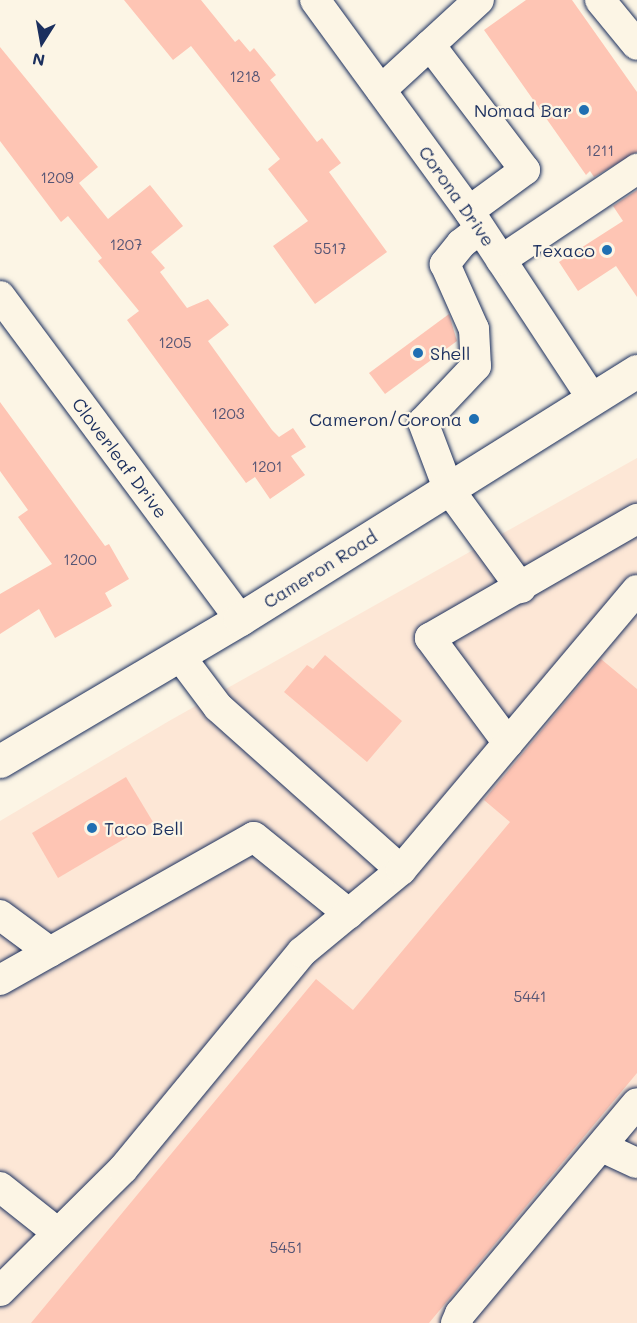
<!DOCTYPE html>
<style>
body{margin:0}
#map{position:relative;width:637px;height:1323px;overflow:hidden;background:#fcf5e5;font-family:Mali,sans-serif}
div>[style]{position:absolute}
.built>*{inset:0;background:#fde7d6}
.building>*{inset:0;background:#fec5b4}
.roads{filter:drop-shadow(0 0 2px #1b2f5e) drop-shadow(0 0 2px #1b2f5e)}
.minor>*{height:30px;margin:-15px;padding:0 15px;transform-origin:15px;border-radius:15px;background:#fcf5e5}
.major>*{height:33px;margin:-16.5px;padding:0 16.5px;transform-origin:16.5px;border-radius:16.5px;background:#fcf5e5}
.dots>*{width:16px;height:16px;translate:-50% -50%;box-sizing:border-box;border:3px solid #fcf5e5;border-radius:50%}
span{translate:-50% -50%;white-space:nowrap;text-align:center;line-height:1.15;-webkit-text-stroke:4.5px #fcf5e5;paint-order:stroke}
.number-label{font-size:15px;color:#545474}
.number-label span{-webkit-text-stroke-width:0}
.poi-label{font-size:18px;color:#1b2f5e}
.right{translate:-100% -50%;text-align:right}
.left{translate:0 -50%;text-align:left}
.street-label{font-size:18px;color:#1b2f5e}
.north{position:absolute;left:12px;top:12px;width:60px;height:60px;-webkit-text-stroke:4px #fcf5e5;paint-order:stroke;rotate:191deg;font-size:16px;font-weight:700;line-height:24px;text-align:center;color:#1b2f5e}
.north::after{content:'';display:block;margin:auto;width:21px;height:27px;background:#1b2f5e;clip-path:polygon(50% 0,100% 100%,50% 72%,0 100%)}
</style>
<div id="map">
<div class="built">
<div style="clip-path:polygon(637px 458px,637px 1323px,0 1323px,0 821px,169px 721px)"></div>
</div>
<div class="building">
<div style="clip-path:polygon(124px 0,201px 0,235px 42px,239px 39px,250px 52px,254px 48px,276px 75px,270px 80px,317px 142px,322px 138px,341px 163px,329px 172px,387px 252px,315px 304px,273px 246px,308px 221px,268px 169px,280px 159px,191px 46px,173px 60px)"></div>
<div style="clip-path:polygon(526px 0,572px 0,637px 92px,637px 152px,594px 177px,590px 171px,586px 175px,484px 30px)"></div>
<div style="clip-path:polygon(0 47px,98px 167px,79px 183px,108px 219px,150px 185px,183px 226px,151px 252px,165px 268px,160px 272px,187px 308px,208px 299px,229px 325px,208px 341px,272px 430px,279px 437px,293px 428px,306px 447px,291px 456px,305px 475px,270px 499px,255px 477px,246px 483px,127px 320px,139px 311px,98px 261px,102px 258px,68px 216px,61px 222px,0 141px)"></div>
<div style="clip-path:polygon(637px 190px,637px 297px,616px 266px,578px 291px,559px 262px,623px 221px,613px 206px)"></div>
<div style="clip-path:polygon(449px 314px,457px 341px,385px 394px,369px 373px)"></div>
<div style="clip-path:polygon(0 402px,105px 546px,109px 544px,129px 579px,105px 593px,112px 606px,55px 638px,39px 609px,0 634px,0 594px,52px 564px,18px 517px,28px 510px,0 471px)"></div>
<div style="clip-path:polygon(325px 655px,402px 721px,367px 762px,284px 692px,307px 665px,313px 669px)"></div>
<div style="clip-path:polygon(601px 659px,637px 689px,637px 1073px,429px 1323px,31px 1323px,316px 979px,353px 1010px,510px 822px,484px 800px)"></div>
<div style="clip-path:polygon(126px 777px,153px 822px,58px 878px,32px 833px)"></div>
</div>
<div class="roads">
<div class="minor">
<div style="left:315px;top:0;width:261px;rotate:53.9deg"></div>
<div style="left:469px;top:211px;width:224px;rotate:56.7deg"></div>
<div style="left:600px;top:0;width:58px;rotate:50.6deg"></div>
<div style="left:430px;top:45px;width:157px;rotate:52.8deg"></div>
<div style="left:525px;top:170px;width:69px;rotate:143.8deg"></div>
<div style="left:381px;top:90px;width:133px;rotate:-42.6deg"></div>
<div style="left:480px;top:229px;width:24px;rotate:142deg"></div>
<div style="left:461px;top:244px;width:26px;rotate:129deg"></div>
<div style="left:445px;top:264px;width:71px;rotate:66deg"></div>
<div style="left:474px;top:329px;width:37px;rotate:87deg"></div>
<div style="left:476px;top:366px;width:77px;rotate:133.4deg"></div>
<div style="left:423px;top:422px;width:71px;rotate:69.3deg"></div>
<div style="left:448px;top:488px;width:124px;rotate:53.9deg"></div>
<div style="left:501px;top:260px;width:164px;rotate:-33.8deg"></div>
<div style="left:0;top:296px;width:402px;rotate:53.4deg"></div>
<div style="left:179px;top:655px;width:65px;rotate:53.1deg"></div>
<div style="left:218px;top:707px;width:245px;rotate:41.7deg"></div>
<div style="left:508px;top:743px;width:131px;rotate:-126.6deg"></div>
<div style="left:430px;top:638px;width:239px;rotate:-29.9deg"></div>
<div style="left:0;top:915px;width:62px;rotate:36.5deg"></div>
<div style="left:0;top:980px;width:291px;rotate:-29.4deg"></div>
<div style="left:254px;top:837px;width:122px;rotate:39deg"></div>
<div style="left:602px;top:1147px;width:38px;rotate:25deg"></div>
<div style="left:0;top:1187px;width:74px;rotate:38.4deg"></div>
<div style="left:0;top:1291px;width:173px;rotate:-44.8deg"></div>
<div style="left:123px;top:1169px;width:281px;rotate:-50.5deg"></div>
<div style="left:302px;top:952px;width:129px;rotate:-39.6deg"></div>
<div style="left:401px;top:870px;width:366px;rotate:-49.9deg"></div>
<div style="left:456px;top:1323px;width:10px;rotate:-66deg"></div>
<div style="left:460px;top:1314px;width:275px;rotate:-50deg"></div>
</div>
<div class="major">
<div style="left:0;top:761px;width:279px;rotate:-30.6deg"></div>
<div style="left:240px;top:619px;width:468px;rotate:-32deg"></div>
</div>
</div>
<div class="dots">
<div style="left:584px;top:110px;background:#1f6fb2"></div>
<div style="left:607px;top:250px;background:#1f6fb2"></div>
<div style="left:418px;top:353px;background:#1f6fb2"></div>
<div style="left:474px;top:419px;background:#1f6fb2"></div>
<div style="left:92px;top:828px;background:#1f6fb2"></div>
</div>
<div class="number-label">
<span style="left:245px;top:77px">1218</span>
<span style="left:600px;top:151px">1211</span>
<span style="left:57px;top:178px">1209</span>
<span style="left:126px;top:245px">1207</span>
<span style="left:330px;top:249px">5517</span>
<span style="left:175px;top:343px">1205</span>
<span style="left:228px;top:414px">1203</span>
<span style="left:267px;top:467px">1201</span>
<span style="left:80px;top:560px">1200</span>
<span style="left:530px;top:997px">5441</span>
<span style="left:286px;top:1248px">5451</span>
</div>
<div class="poi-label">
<span class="right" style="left:572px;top:110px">Nomad Bar</span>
<span class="right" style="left:595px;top:250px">Texaco</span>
<span class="left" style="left:430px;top:353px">Shell</span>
<span class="right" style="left:462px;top:419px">Cameron/Corona</span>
<span class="left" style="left:104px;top:828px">Taco Bell</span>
</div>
<div class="street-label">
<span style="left:457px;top:196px;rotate:55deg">Corona Drive</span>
<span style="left:120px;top:458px;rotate:53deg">Cloverleaf Drive</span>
<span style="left:320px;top:569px;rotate:-32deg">Cameron Road</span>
</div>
<div class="north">N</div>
</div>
